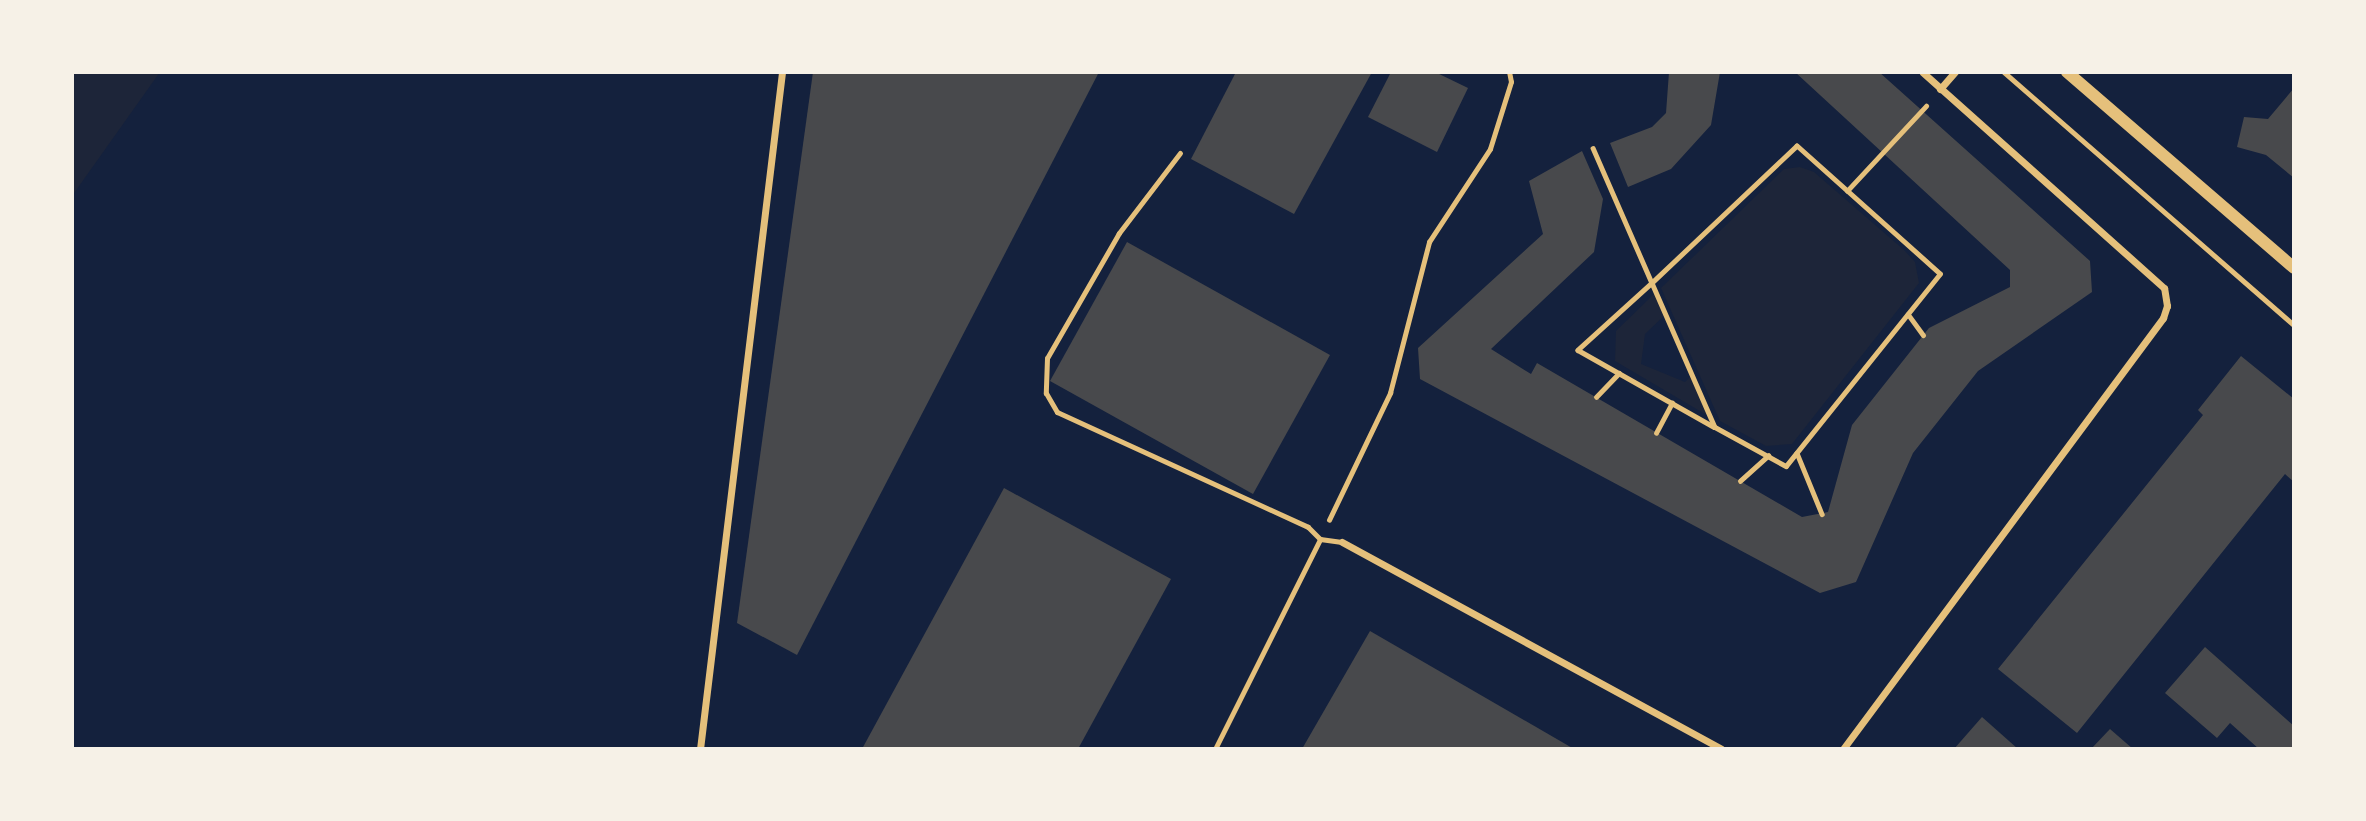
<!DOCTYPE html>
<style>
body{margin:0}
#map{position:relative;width:2366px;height:821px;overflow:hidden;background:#14213d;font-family:Signika,sans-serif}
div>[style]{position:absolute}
.green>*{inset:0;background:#1d2539}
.building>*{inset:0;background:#48494c}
.path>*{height:4.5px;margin:-2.25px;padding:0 2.25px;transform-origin:2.25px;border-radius:2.25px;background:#e5c07b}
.service>*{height:5px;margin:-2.5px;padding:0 2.5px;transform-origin:2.5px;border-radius:2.5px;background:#e5c07b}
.minor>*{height:7px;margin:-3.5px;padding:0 3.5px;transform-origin:3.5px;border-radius:3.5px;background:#e5c07b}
.tertiary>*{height:12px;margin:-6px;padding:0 6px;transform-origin:6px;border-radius:6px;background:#e5c07b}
span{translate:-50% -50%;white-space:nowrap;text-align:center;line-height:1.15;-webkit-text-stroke:7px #f6f1e7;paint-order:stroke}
.frame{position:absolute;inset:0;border:74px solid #f6f1e7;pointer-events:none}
</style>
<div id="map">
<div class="green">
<div style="clip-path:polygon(72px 72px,160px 72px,72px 196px)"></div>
<div style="clip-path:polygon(1800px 167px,1814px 172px,1904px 250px,1915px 262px,1919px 283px,1792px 444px,1766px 446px,1720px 421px,1661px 288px,1784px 169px)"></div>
<div style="clip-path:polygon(1656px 292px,1666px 314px,1645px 334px,1641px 364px,1685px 382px,1692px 375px,1710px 417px,1615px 361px,1616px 331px)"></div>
</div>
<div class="building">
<div style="clip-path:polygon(813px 72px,1099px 72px,797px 655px,737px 623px)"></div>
<div style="clip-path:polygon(1236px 72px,1372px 72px,1294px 214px,1191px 159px)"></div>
<div style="clip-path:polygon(1391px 72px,1435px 72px,1468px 88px,1437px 152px,1368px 117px)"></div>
<div style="clip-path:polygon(1669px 72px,1720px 72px,1711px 125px,1671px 169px,1628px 187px,1610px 143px,1652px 127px,1666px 113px)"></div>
<div style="clip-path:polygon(1795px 72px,1879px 72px,2090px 261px,2092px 292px,1978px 371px,1913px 453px,1856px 582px,1820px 593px,1420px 379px,1418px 348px,1543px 234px,1529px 181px,1582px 151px,1603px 199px,1594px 252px,1491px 349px,1531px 374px,1537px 363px,1802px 517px,1828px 512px,1852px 425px,1929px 328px,2010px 287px,2010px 270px)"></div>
<div style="clip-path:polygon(2294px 88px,2294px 178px,2266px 155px,2237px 147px,2244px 117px,2268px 119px)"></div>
<div style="clip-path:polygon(1127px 242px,1330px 355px,1253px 494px,1050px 381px)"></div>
<div style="clip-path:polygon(2241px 356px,2294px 399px,2294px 482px,2285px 474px,2077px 733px,1998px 669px,2203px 415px,2198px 410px)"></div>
<div style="clip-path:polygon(1004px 488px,1171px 579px,1078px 749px,862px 749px)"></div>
<div style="clip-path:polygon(1370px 631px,1574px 749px,1302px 749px)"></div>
<div style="clip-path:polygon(2205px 647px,2294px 726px,2294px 749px,2259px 749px,2230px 723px,2217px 738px,2165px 693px)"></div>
<div style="clip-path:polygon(1982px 717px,2018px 749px,1954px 749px)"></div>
<div style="clip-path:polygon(2110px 729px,2133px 749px,2091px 749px)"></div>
</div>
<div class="path">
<div style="left:2004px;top:72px;width:385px;rotate:41.1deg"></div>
<div style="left:1593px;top:148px;width:147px;rotate:66.4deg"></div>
<div style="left:1652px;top:283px;width:157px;rotate:66.4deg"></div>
<div style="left:1715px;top:427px;width:81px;rotate:28.8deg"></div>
<div style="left:1786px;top:466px;width:246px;rotate:-51.3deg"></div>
<div style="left:1940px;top:274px;width:192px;rotate:-138.2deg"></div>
<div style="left:1797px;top:146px;width:199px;rotate:136.6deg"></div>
<div style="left:1652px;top:283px;width:100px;rotate:137.8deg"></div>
<div style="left:1578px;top:350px;width:156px;rotate:29.5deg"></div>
<div style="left:1847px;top:191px;width:116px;rotate:-47.1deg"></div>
<div style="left:1908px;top:314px;width:26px;rotate:54deg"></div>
<div style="left:1596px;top:397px;width:33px;rotate:-46deg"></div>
<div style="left:1656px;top:433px;width:34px;rotate:-62deg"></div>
<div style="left:1797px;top:453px;width:66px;rotate:67.7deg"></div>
<div style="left:1740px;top:481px;width:38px;rotate:-42deg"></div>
<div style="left:1329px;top:520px;width:141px;rotate:-64.3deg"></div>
<div style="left:1390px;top:393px;width:156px;rotate:-75.5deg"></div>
<div style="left:1429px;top:242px;width:111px;rotate:-56.7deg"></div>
<div style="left:1490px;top:149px;width:70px;rotate:-72.6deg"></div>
<div style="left:1511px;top:82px;width:10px;rotate:-101deg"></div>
</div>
<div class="service">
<div style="left:1180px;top:153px;width:101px;rotate:127.3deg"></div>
<div style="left:1119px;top:233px;width:144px;rotate:119.9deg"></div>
<div style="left:1047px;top:358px;width:35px;rotate:92deg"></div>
<div style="left:1046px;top:393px;width:22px;rotate:60deg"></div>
<div style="left:1057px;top:412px;width:276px;rotate:24.6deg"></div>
<div style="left:1308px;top:527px;width:17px;rotate:45deg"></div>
<div style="left:1215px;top:749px;width:235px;rotate:-63.4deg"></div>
<div style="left:1320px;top:539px;width:22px;rotate:8deg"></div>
</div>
<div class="minor">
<div style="left:1940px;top:89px;width:23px;rotate:-49deg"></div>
<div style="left:1342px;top:542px;width:432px;rotate:28.6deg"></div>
<div style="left:700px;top:749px;width:682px;rotate:-83.09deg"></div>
<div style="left:1843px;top:749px;width:537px;rotate:-53.41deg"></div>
<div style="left:2163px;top:318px;width:13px;rotate:-72deg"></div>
<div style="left:2167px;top:306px;width:18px;rotate:-99deg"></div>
<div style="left:2164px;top:288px;width:324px;rotate:-138.2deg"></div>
</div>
<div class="tertiary">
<div style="left:2067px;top:72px;width:300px;rotate:40.8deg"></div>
</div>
<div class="frame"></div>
</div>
